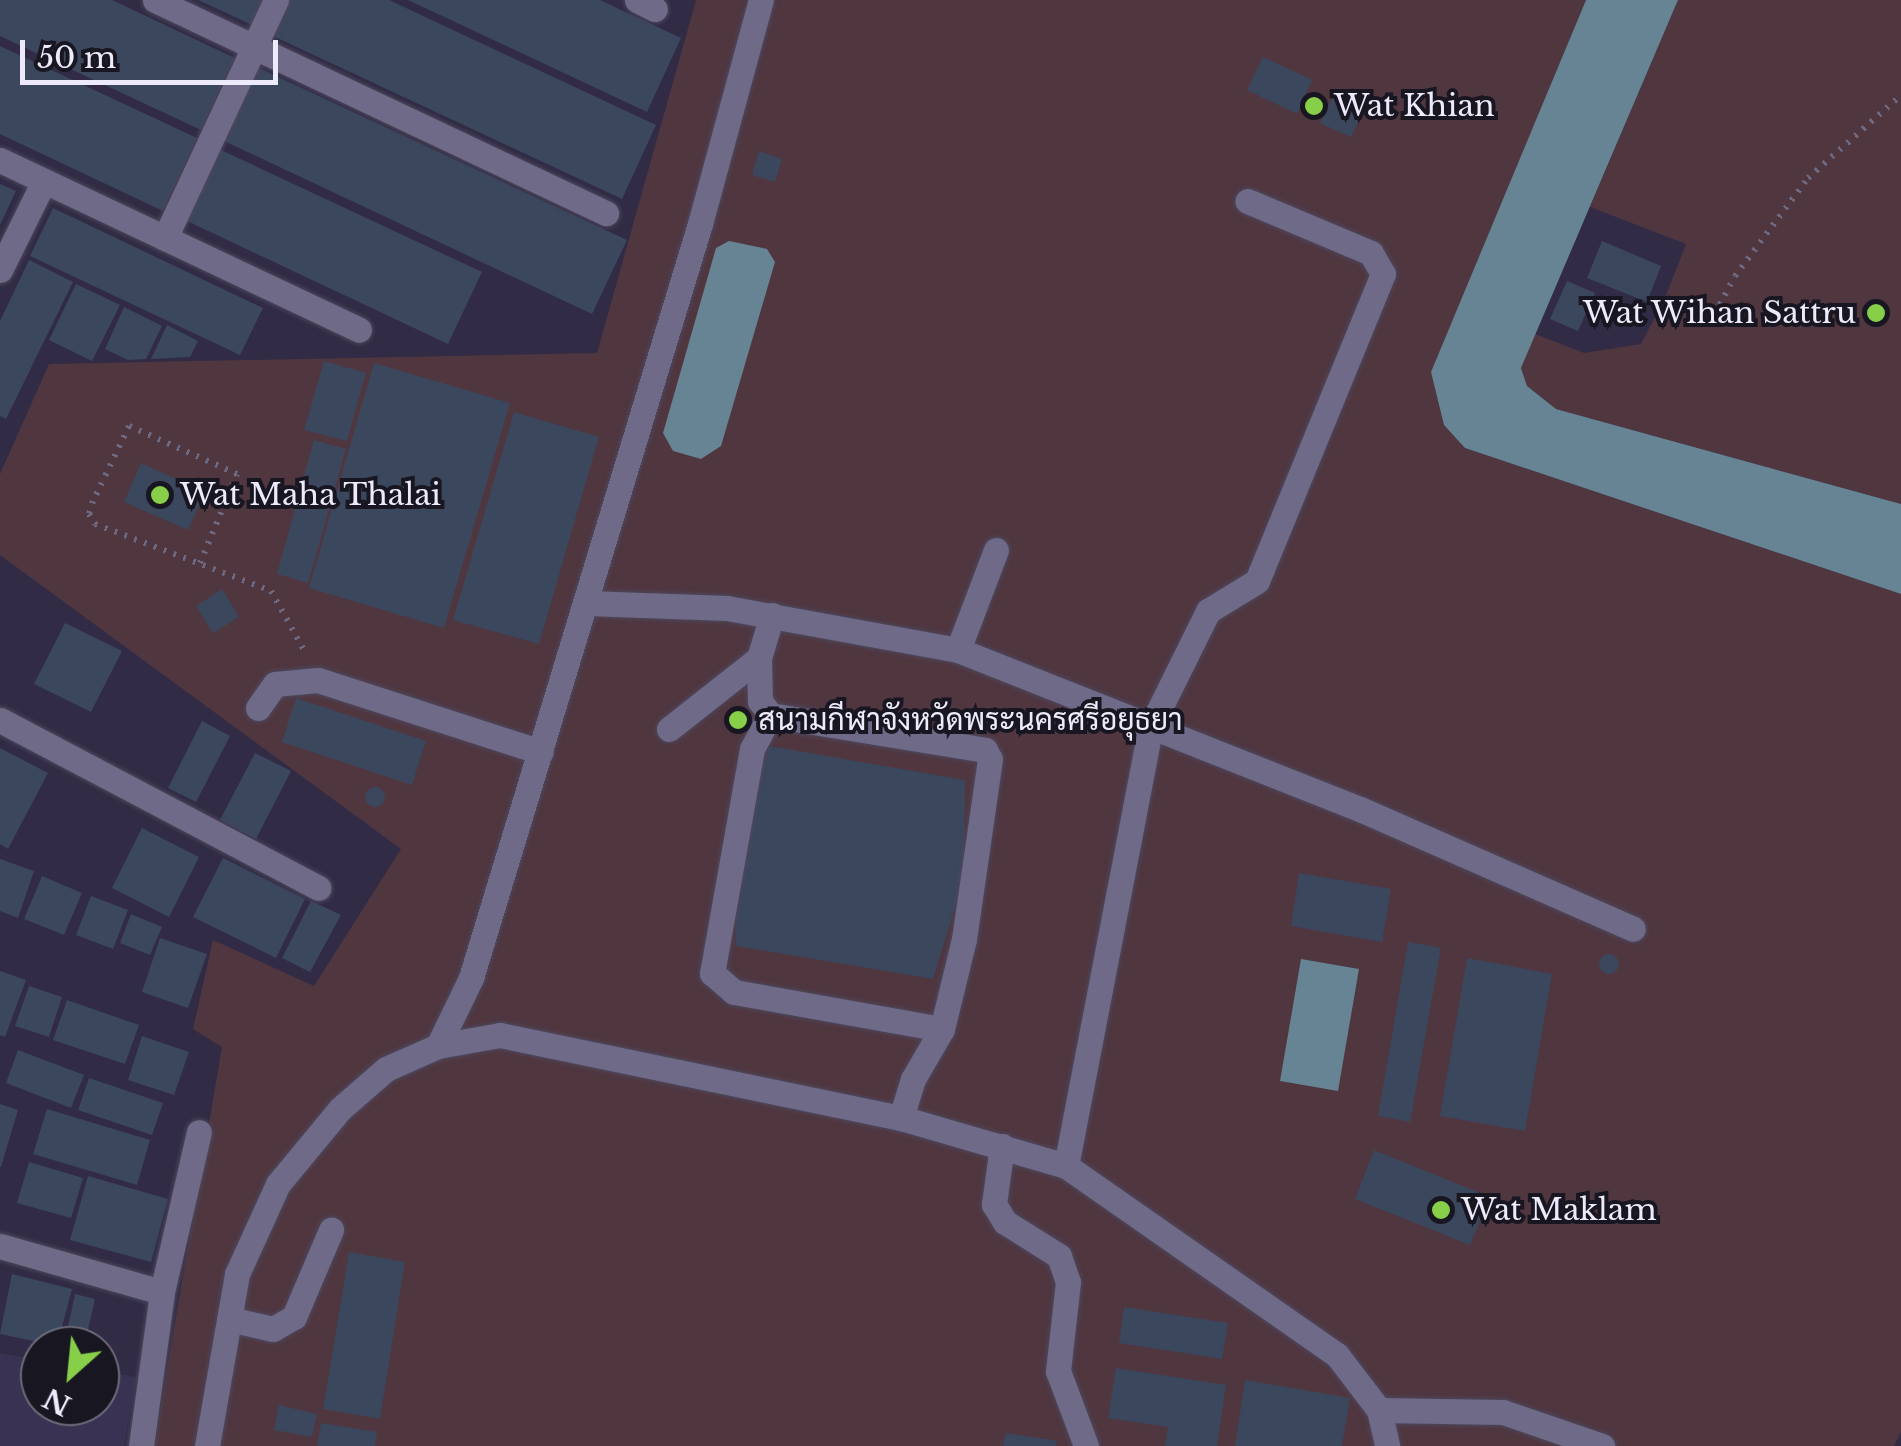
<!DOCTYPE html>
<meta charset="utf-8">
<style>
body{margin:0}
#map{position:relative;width:1901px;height:1446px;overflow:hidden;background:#312b45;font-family:"Libre Baskerville",Sarabun,serif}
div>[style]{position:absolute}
.built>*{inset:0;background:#393252}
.green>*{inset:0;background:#50363f}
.water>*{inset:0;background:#668493}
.building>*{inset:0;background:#3b475d}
.round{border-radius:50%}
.path>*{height:6px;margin-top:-3px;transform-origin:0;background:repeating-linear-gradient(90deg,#6e6980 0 2.5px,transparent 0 10.5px)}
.roads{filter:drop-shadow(0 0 2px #4c475c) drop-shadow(0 0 2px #4c475c)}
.minor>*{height:25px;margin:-12.5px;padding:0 12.5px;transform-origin:12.5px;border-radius:12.5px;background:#6f6a87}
.dots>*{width:28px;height:28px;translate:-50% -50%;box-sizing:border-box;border:5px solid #181621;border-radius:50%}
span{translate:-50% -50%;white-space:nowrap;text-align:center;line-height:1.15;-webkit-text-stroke:8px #181621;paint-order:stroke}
.poi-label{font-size:30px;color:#edeafb}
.left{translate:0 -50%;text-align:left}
.right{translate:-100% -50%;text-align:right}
.north{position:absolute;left:20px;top:1326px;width:100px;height:100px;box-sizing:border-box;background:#181621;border:2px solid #6d6b78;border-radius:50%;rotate:207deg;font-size:28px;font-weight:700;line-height:40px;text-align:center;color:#edeafb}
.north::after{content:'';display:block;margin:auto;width:35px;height:45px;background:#88cf49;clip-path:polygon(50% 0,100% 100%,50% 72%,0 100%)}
.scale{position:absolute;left:20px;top:40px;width:258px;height:45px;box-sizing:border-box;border:5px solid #edeafb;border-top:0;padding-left:12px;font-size:30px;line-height:35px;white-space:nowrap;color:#edeafb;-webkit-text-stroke:8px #181621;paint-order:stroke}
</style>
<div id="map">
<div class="built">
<div style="clip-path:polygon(0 1353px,40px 1360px,40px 1406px,100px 1406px,100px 1371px,136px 1377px,124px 1446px,0 1446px)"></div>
</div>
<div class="green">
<div style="clip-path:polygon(696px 0,1586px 0,1431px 373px,1465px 448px,1901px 594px,1901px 1432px,1894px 1446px,154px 1446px,222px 1047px,193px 1029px,213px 940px,314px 986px,401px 849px,0 555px,0 474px,49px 364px,597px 353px)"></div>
<div style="clip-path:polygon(1678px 0,1901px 0,1901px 504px,1556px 409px,1527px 386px,1521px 368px,1535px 334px,1584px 353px,1641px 344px,1665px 298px,1686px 244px,1590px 207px)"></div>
</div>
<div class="water">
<div style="clip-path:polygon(1586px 0,1678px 0,1521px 368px,1527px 386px,1556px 409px,1901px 504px,1901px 594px,1465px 448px,1444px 425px,1431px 372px)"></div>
<div style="clip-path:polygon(729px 241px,767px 249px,775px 262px,721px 446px,701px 459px,673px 451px,663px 433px,716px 248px)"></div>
<div style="clip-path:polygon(1301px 959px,1359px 969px,1338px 1091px,1280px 1081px)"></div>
</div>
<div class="building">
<div style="clip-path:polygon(0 0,112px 0,235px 58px,201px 130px,0 36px)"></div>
<div style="clip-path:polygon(198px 0,263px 0,252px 25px)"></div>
<div style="clip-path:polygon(290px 0,389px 0,656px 125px,622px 199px,273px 36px)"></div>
<div style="clip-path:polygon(408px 0,600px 0,681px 38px,647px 112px)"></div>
<div style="clip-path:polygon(0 46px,197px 138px,163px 211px,0 134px)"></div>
<div style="clip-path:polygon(1263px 57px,1312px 80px,1297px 114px,1247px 90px)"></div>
<div style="clip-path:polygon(259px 68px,627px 240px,592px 314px,224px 141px)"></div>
<div style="clip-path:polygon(1335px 93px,1365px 107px,1351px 137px,1320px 123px)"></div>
<div style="clip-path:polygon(221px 150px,482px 272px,448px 344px,187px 221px)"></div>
<div style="clip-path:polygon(759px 151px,782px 159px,775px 182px,752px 175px)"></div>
<div style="clip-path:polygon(0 184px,16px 191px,0 225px)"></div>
<div style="clip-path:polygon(53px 208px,263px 308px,240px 355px,30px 256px)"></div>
<div style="clip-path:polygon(1602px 241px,1661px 266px,1647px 302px,1587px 278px)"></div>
<div style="clip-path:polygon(29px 260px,73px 282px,6px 419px,0 416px,0 321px)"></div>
<div style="clip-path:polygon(1567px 281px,1595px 293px,1578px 331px,1550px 319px)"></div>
<div style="clip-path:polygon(76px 284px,120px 305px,92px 361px,49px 340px)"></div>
<div style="clip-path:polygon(124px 307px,162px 326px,146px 359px,128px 360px,105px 349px)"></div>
<div style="clip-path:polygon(167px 325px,198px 341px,190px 357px,151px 359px)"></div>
<div style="clip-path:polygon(324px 361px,366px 373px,347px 441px,304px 430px)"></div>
<div style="clip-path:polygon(374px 363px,510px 403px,444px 628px,309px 588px)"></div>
<div style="clip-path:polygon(514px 412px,599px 437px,539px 644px,453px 620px)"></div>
<div style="clip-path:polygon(314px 440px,346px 449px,308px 583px,277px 574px)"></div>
<div style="clip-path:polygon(141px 463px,205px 492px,188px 530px,124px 502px)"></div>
<div style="clip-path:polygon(222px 589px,239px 617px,213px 633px,196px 606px)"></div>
<div style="clip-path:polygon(65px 623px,122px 651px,91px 712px,34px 684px)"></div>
<div style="clip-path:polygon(296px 698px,426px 741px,412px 785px,282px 742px)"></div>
<div style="clip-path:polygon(202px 721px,230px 736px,196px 802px,168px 788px)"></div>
<div style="clip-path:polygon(769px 746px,965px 780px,964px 878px,933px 979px,736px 946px,736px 894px,754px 787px)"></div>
<div style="clip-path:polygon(0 748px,48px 773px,8px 849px,0 844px)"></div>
<div style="clip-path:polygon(255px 753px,291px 771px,256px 839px,220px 820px)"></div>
<div class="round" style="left:365px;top:787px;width:20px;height:20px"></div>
<div style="clip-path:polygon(142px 828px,199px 857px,169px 917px,112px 888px)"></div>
<div style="clip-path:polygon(223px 858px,305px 899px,276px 958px,193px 917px)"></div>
<div style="clip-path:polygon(0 859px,34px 871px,18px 918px,0 911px)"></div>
<div style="clip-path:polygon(1299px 873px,1391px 889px,1382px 942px,1291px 926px)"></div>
<div style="clip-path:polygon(42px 876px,82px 893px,64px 935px,24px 919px)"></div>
<div style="clip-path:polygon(91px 896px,128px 910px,113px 949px,76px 935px)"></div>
<div style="clip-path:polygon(311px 901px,341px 915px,310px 972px,282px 958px)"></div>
<div style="clip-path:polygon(131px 914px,162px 927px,150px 955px,120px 943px)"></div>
<div style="clip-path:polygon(160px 938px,207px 954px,188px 1008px,142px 992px)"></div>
<div style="clip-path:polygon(1408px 942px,1441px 948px,1410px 1122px,1378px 1116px)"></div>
<div class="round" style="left:1599px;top:954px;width:20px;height:20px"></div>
<div style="clip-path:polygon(1467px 958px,1552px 974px,1525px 1131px,1440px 1116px)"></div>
<div style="clip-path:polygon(0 971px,26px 980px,5px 1037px,0 1035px)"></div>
<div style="clip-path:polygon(29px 986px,62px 997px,49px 1037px,15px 1026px)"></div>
<div style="clip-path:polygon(67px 1000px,139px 1025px,125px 1064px,53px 1040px)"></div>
<div style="clip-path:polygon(142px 1036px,189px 1052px,174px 1095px,128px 1080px)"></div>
<div style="clip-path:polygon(18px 1050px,84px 1075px,71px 1108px,6px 1083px)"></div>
<div style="clip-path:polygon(89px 1078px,163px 1103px,152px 1135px,78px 1110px)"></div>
<div style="clip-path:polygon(0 1104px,18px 1110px,1px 1167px,0 1167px)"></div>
<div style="clip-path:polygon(47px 1109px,150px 1140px,137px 1185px,33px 1154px)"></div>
<div style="clip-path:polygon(1374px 1150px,1490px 1197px,1470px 1245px,1355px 1199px)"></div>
<div style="clip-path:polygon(29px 1162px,83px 1178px,71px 1218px,17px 1203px)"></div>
<div style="clip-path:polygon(88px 1176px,168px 1199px,151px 1262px,70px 1240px)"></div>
<div style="clip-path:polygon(349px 1252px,405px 1262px,380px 1419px,323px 1409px)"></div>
<div style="clip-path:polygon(12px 1274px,72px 1289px,57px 1346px,0 1334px)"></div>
<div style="clip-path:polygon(75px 1294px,95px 1299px,86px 1339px,66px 1335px)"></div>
<div style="clip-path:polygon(1124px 1307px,1228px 1323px,1222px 1359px,1119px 1343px)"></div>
<div style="clip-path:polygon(1116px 1368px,1226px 1385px,1217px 1446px,1165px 1446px,1168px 1427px,1108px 1418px)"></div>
<div style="clip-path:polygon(1245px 1380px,1350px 1398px,1342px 1446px,1235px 1446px)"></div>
<div style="clip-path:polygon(279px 1405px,317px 1414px,312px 1437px,274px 1430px)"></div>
<div style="clip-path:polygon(321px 1423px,377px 1432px,375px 1446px,317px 1446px)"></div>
<div style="clip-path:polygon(1006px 1433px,1057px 1441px,1056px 1446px,1003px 1446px)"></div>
</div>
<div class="path">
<div style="left:1710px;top:323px;width:53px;rotate:-62deg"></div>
<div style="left:1735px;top:276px;width:122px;rotate:-53.3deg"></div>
<div style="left:1808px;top:178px;width:125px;rotate:-41.7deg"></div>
<div style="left:200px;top:563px;width:96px;rotate:-67.4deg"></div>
<div style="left:237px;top:474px;width:118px;rotate:-156deg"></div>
<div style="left:129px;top:426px;width:83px;rotate:115.6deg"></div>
<div style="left:93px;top:501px;width:14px;rotate:107deg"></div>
<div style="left:89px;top:514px;width:12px;rotate:59deg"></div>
<div style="left:95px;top:524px;width:188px;rotate:20.8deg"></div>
<div style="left:271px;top:591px;width:70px;rotate:60.9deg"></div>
</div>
<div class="roads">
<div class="minor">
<div style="left:155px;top:0;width:499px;rotate:25.3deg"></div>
<div style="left:637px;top:0;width:20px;rotate:27deg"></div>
<div style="left:0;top:160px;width:397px;rotate:25.3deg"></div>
<div style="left:165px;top:238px;width:263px;rotate:-65deg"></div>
<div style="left:0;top:270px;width:99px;rotate:-63.7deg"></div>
<div style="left:587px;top:603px;width:140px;rotate:2deg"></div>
<div style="left:727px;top:608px;width:235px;rotate:10.3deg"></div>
<div style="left:958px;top:650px;width:432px;rotate:21.6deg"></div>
<div style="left:1360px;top:809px;width:298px;rotate:23.7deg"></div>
<div style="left:958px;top:650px;width:107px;rotate:-69.2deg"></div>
<div style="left:759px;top:658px;width:43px;rotate:88.7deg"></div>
<div style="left:760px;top:701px;width:17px;rotate:54deg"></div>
<div style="left:770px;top:715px;width:38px;rotate:118deg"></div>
<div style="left:752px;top:749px;width:228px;rotate:100.1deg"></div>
<div style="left:712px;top:973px;width:29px;rotate:41deg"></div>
<div style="left:734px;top:992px;width:211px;rotate:10.1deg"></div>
<div style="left:258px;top:708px;width:29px;rotate:-55deg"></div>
<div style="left:275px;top:684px;width:43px;rotate:-5.3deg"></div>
<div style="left:318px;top:680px;width:234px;rotate:17.9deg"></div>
<div style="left:770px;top:715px;width:218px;rotate:9.2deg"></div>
<div style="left:985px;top:750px;width:10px;rotate:61deg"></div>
<div style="left:990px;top:759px;width:182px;rotate:98.2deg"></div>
<div style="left:964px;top:939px;width:93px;rotate:103.7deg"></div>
<div style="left:942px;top:1029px;width:58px;rotate:120.1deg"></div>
<div style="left:913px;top:1079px;width:41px;rotate:107.1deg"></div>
<div style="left:0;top:720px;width:360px;rotate:27.8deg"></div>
<div style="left:669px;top:729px;width:115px;rotate:-38.3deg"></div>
<div style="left:759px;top:658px;width:45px;rotate:-73.2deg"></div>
<div style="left:438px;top:1046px;width:76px;rotate:-64.1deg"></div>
<div style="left:471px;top:978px;width:788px;rotate:-73.11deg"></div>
<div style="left:700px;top:224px;width:232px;rotate:-74.8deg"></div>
<div style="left:1002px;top:1146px;width:59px;rotate:97.9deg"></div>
<div style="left:994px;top:1204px;width:21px;rotate:59deg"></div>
<div style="left:1005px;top:1222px;width:64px;rotate:32.2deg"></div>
<div style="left:1059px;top:1256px;width:28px;rotate:71deg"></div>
<div style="left:1068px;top:1282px;width:90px;rotate:96.4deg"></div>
<div style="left:1058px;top:1371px;width:80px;rotate:69.5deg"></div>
<div style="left:1066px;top:1166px;width:446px;rotate:-79.1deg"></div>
<div style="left:1150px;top:728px;width:131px;rotate:-63.6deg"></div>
<div style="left:1208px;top:611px;width:57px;rotate:-31.5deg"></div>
<div style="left:1257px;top:581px;width:332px;rotate:-67.7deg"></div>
<div style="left:1383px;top:274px;width:24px;rotate:-120deg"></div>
<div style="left:1371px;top:253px;width:134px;rotate:-157.2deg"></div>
<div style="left:0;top:1246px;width:168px;rotate:15.9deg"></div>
<div style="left:229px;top:1319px;width:45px;rotate:12.8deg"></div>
<div style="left:273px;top:1329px;width:24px;rotate:-30deg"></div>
<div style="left:294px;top:1317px;width:95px;rotate:-67deg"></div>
<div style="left:1379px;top:1410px;width:124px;rotate:0.9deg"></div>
<div style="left:1503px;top:1412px;width:105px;rotate:19deg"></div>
<div style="left:141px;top:1446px;width:155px;rotate:-82.2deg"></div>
<div style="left:162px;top:1292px;width:164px;rotate:-77deg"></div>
<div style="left:207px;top:1446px;width:175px;rotate:-80.1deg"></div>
<div style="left:237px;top:1274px;width:99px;rotate:-65.5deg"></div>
<div style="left:278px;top:1184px;width:97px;rotate:-50.4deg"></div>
<div style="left:340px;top:1109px;width:61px;rotate:-41deg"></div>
<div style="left:386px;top:1069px;width:57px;rotate:-23.9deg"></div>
<div style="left:438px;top:1046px;width:63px;rotate:-10.1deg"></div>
<div style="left:500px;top:1035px;width:409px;rotate:11.7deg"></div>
<div style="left:901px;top:1118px;width:172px;rotate:16.2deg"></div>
<div style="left:1066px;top:1166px;width:330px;rotate:34.9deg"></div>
<div style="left:1337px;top:1355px;width:69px;rotate:52.6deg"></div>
<div style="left:1379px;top:1410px;width:37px;rotate:77deg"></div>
</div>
</div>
<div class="dots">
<div style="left:1314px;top:106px;background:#88cf49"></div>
<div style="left:1876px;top:313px;background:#88cf49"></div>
<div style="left:160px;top:495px;background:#88cf49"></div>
<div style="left:738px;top:720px;background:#88cf49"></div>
<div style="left:1441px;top:1210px;background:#88cf49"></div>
</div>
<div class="poi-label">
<span class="left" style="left:1334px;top:106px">Wat Khian</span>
<span class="right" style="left:1856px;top:313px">Wat Wihan Sattru</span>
<span class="left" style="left:180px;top:495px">Wat Maha Thalai</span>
<span class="left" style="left:758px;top:720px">สนามกีฬาจังหวัดพระนครศรีอยุธยา</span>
<span class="left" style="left:1461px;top:1210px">Wat Maklam</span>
</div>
<div class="north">N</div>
<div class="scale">50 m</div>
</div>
